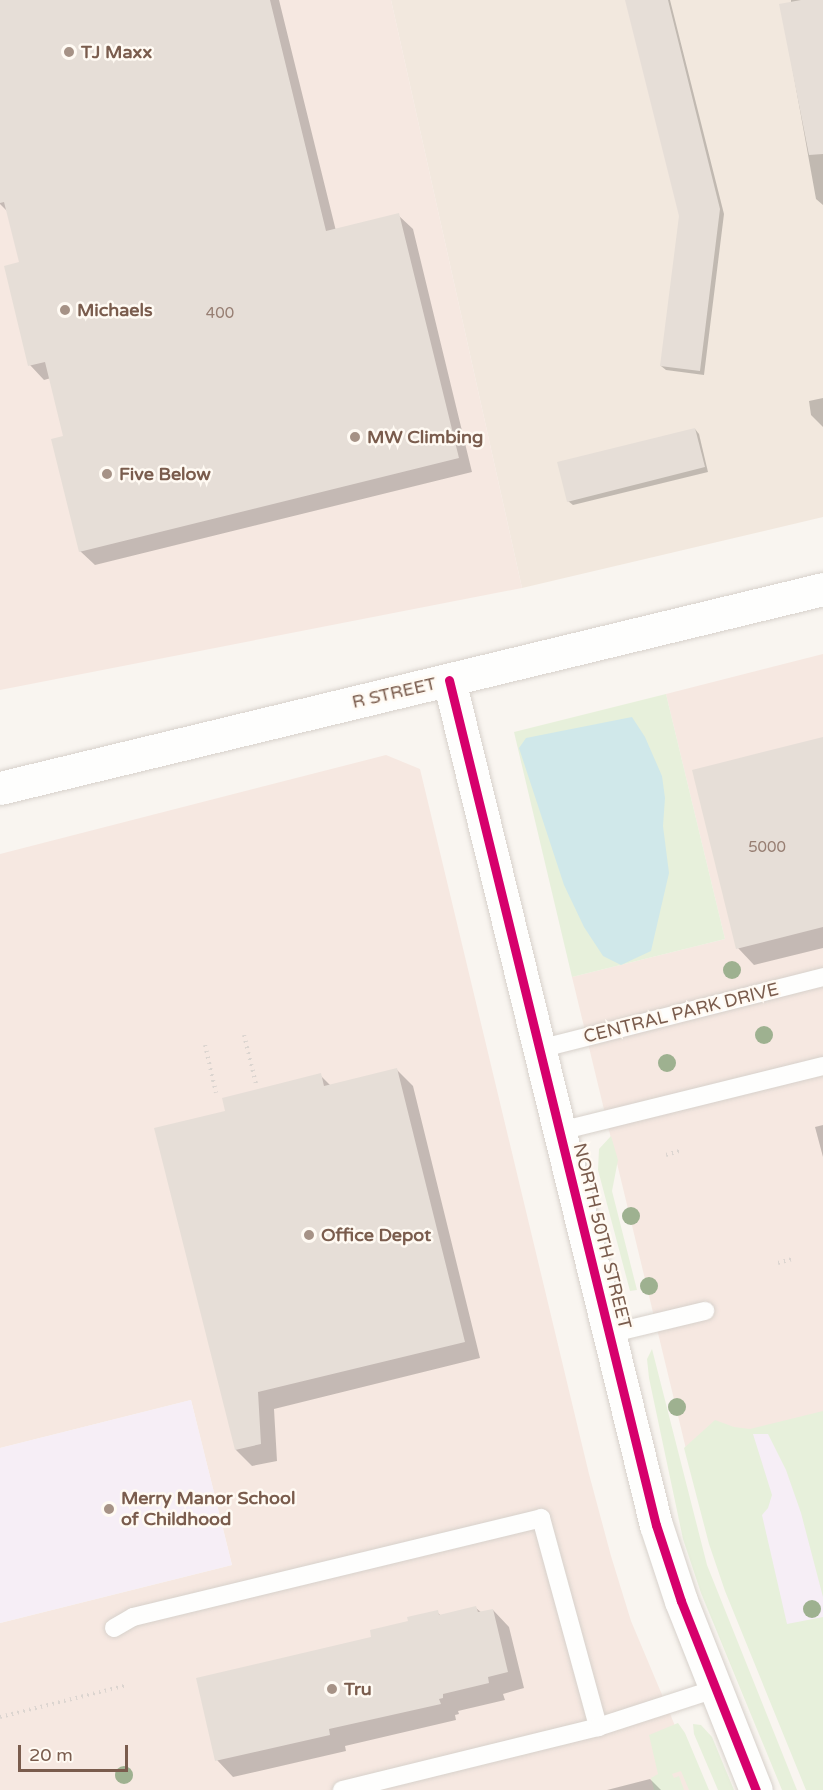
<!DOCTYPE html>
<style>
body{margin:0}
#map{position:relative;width:823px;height:1790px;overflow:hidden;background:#f9f5f0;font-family:"Varela Round",sans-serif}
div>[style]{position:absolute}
.residential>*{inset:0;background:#f2e8de}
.commercial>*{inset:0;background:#f6e8e1}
.education>*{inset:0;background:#f6eef6}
.green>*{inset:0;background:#e7f0db}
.water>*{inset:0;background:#d0e8ea}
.shadow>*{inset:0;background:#0003}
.building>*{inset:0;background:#e6ded7}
.path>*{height:4px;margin-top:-2px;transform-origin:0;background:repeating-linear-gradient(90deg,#dcd5d0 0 1.5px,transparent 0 6px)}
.roads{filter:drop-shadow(0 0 2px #d7d1cb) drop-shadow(0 0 2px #d7d1cb)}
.service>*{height:18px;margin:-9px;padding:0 9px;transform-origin:9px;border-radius:9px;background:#fefefd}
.minor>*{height:33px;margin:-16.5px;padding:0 16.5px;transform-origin:16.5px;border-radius:16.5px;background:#fefefd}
.secondary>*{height:33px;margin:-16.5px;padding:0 16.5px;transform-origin:16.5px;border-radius:16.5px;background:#fefefd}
.cycleway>*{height:9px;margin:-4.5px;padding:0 4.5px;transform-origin:4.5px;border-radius:4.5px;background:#d6006c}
.trees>*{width:18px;height:18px;margin:-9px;border-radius:50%;background:#9eb190}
.dots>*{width:16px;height:16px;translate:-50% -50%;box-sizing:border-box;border:3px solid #fffaf3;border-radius:50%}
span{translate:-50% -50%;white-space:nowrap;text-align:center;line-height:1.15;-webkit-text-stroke:5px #fffaf3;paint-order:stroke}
.number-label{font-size:15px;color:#977e72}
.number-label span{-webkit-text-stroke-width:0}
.poi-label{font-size:18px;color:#7a5c4d;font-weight:700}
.left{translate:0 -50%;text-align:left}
.street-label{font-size:18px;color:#7a5c4d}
.scale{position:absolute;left:18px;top:1745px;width:110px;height:27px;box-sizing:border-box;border:3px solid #7a5c4d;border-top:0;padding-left:8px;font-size:18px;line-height:21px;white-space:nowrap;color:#7a5c4d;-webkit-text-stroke:4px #fffaf3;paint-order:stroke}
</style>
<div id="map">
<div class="residential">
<div style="clip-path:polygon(391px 0,823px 0,823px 517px,522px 588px)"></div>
</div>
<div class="commercial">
<div style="clip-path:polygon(0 0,391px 0,522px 588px,0 690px)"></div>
<div style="clip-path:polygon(823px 654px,823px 1415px,686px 1449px,572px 977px,725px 939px,666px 694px)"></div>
<div style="clip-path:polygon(386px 755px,420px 769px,589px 1474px,611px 1556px,631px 1621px,702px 1790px,0 1790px,0 1623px,232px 1565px,191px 1400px,0 1448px,0 854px)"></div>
</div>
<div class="education">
<div style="clip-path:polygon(191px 1400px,232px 1565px,0 1623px,0 1448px)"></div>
<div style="clip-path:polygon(823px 1415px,823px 1722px,715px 1441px)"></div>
</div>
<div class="green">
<div style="clip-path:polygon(666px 694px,725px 939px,572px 977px,514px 732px)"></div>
<div style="clip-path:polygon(611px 1136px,618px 1160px,612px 1191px,637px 1290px,630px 1291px,598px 1170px,599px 1149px)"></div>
<div style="clip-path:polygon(652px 1349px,707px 1565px,797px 1790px,782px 1790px,701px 1593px,683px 1539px,649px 1378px,647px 1359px)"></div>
<div style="clip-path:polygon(823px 1411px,823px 1597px,801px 1513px,786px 1470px,768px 1434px,753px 1434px,772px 1495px,768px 1508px,762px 1515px,787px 1624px,823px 1617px,823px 1790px,806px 1790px,725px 1591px,709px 1544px,684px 1448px,715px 1420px,734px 1427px,750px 1429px)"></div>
<div style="clip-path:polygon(678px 1723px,685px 1733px,709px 1790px,689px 1790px,681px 1771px,672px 1774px,674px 1778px,679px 1776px,684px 1790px,654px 1790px,651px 1778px,658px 1774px,649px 1735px)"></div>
<div style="clip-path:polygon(693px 1724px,701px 1725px,712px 1737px,734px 1790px,718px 1790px,694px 1734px)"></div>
</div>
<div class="water">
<div style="clip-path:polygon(632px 717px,645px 737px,662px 776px,665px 798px,663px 826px,669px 873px,651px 951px,621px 965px,603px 956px,584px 927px,564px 885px,519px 748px,526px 738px)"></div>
</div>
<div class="shadow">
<div style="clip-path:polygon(0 0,279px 0,336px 231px,398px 215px,413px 229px,472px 472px,95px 565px,80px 551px,65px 437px,51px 378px,44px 380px,30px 365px,21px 263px,8px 212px,0 204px)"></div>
<div style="clip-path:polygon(626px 0,670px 0,724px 214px,704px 375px,666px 370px,661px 366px,680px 216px)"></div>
<div style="clip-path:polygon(791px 0,823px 0,823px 205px,816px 199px,781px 5px,791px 3px)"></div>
<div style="clip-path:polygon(823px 398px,823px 427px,811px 415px,809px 401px)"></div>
<div style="clip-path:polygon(695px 429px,699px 434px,708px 472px,573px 505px,568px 501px)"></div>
<div style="clip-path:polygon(823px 739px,823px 948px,754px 965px,738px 948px)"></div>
<div style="clip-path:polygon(397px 1070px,413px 1086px,480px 1358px,274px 1409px,277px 1461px,252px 1466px,236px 1450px,227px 1112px,320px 1075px,331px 1086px)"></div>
<div style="clip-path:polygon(823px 1125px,823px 1157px,815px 1127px)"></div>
<div style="clip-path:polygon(476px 1608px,482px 1613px,493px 1610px,509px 1627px,524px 1688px,503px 1694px,505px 1700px,458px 1711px,459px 1714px,455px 1715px,456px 1720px,345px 1746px,346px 1751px,233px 1777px,217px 1760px,373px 1638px,437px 1612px,441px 1616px)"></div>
<div style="clip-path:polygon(650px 1779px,661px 1790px,607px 1790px)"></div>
</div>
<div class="building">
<div style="clip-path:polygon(0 0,270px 0,326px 231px,399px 213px,459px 458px,79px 552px,51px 439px,63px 436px,45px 362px,28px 366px,4px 266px,19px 262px,4px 202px,0 203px)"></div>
<div style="clip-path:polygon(625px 0,668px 0,720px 209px,700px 371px,660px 366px,679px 216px)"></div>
<div style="clip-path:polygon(801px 0,823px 0,823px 154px,809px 155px,779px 4px)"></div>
<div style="clip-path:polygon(695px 428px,705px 467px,567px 502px,557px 462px)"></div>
<div style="clip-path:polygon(823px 737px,823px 927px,736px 949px,692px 770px)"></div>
<div style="clip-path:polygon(397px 1068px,465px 1342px,258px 1392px,261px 1444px,235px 1450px,154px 1128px,225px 1111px,222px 1098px,321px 1073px,324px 1086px)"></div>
<div style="clip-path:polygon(476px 1606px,478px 1612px,493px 1609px,508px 1672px,488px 1677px,489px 1683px,443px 1694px,443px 1698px,439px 1699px,441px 1704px,329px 1729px,330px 1735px,215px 1761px,196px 1678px,371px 1637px,370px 1630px,408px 1621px,407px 1617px,438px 1610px,439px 1615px)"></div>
</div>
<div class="path">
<div style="left:244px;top:1035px;width:50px;rotate:76.2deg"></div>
<div style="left:205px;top:1045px;width:49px;rotate:77.1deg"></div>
<div style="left:666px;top:1155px;width:14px;rotate:-17deg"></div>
<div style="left:778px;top:1263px;width:15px;rotate:-16deg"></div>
<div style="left:0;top:1717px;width:131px;rotate:-14.1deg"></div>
</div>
<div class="roads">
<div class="service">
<div style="left:539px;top:1049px;width:293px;rotate:-14.2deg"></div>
<div style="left:560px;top:1131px;width:271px;rotate:-13.9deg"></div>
<div style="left:609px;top:1334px;width:99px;rotate:-13.5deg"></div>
<div style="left:114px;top:1628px;width:22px;rotate:-30deg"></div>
<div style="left:133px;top:1617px;width:420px;rotate:-13.6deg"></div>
<div style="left:541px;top:1518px;width:217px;rotate:74.7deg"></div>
<div style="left:342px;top:1790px;width:264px;rotate:-13.8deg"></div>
<div style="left:598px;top:1727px;width:123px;rotate:-18deg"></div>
</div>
<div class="minor">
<div style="left:449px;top:680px;width:870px;rotate:76.24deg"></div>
<div style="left:656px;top:1525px;width:80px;rotate:71.8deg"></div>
<div style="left:681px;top:1601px;width:203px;rotate:68.4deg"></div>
</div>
<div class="secondary">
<div style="left:0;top:788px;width:847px;rotate:-13.59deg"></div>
</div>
</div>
<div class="cycleway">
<div style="left:449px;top:680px;width:870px;rotate:76.24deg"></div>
<div style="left:656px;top:1525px;width:80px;rotate:71.8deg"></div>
<div style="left:681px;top:1601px;width:203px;rotate:68.4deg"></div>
</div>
<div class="trees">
<div style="left:732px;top:970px"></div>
<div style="left:764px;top:1035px"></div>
<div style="left:667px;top:1063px"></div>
<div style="left:631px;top:1216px"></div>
<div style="left:649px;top:1286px"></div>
<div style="left:677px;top:1407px"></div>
<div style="left:812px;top:1609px"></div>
<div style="left:124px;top:1775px"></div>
</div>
<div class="dots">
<div style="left:69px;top:52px;background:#a69286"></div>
<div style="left:65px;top:310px;background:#a69286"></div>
<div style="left:355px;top:437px;background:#a69286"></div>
<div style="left:107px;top:474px;background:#a69286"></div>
<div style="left:309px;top:1235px;background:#a69286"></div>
<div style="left:109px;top:1509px;background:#a69286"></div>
<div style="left:332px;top:1689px;background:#a69286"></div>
</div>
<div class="number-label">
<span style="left:220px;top:314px">400</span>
<span style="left:767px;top:848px">5000</span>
</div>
<div class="poi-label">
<span class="left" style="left:81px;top:52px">TJ Maxx</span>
<span class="left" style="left:77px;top:310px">Michaels</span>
<span class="left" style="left:367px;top:437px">MW Climbing</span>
<span class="left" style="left:119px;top:474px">Five Below</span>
<span class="left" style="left:321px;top:1235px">Office Depot</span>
<span class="left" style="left:121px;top:1509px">Merry Manor School<br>of Childhood</span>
<span class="left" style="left:344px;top:1689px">Tru</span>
</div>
<div class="street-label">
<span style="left:394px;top:693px;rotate:-13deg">R STREET</span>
<span style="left:681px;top:1013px;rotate:-14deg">CENTRAL PARK DRIVE</span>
<span style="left:602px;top:1236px;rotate:76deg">NORTH 50TH STREET</span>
</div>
<div class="scale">20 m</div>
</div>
